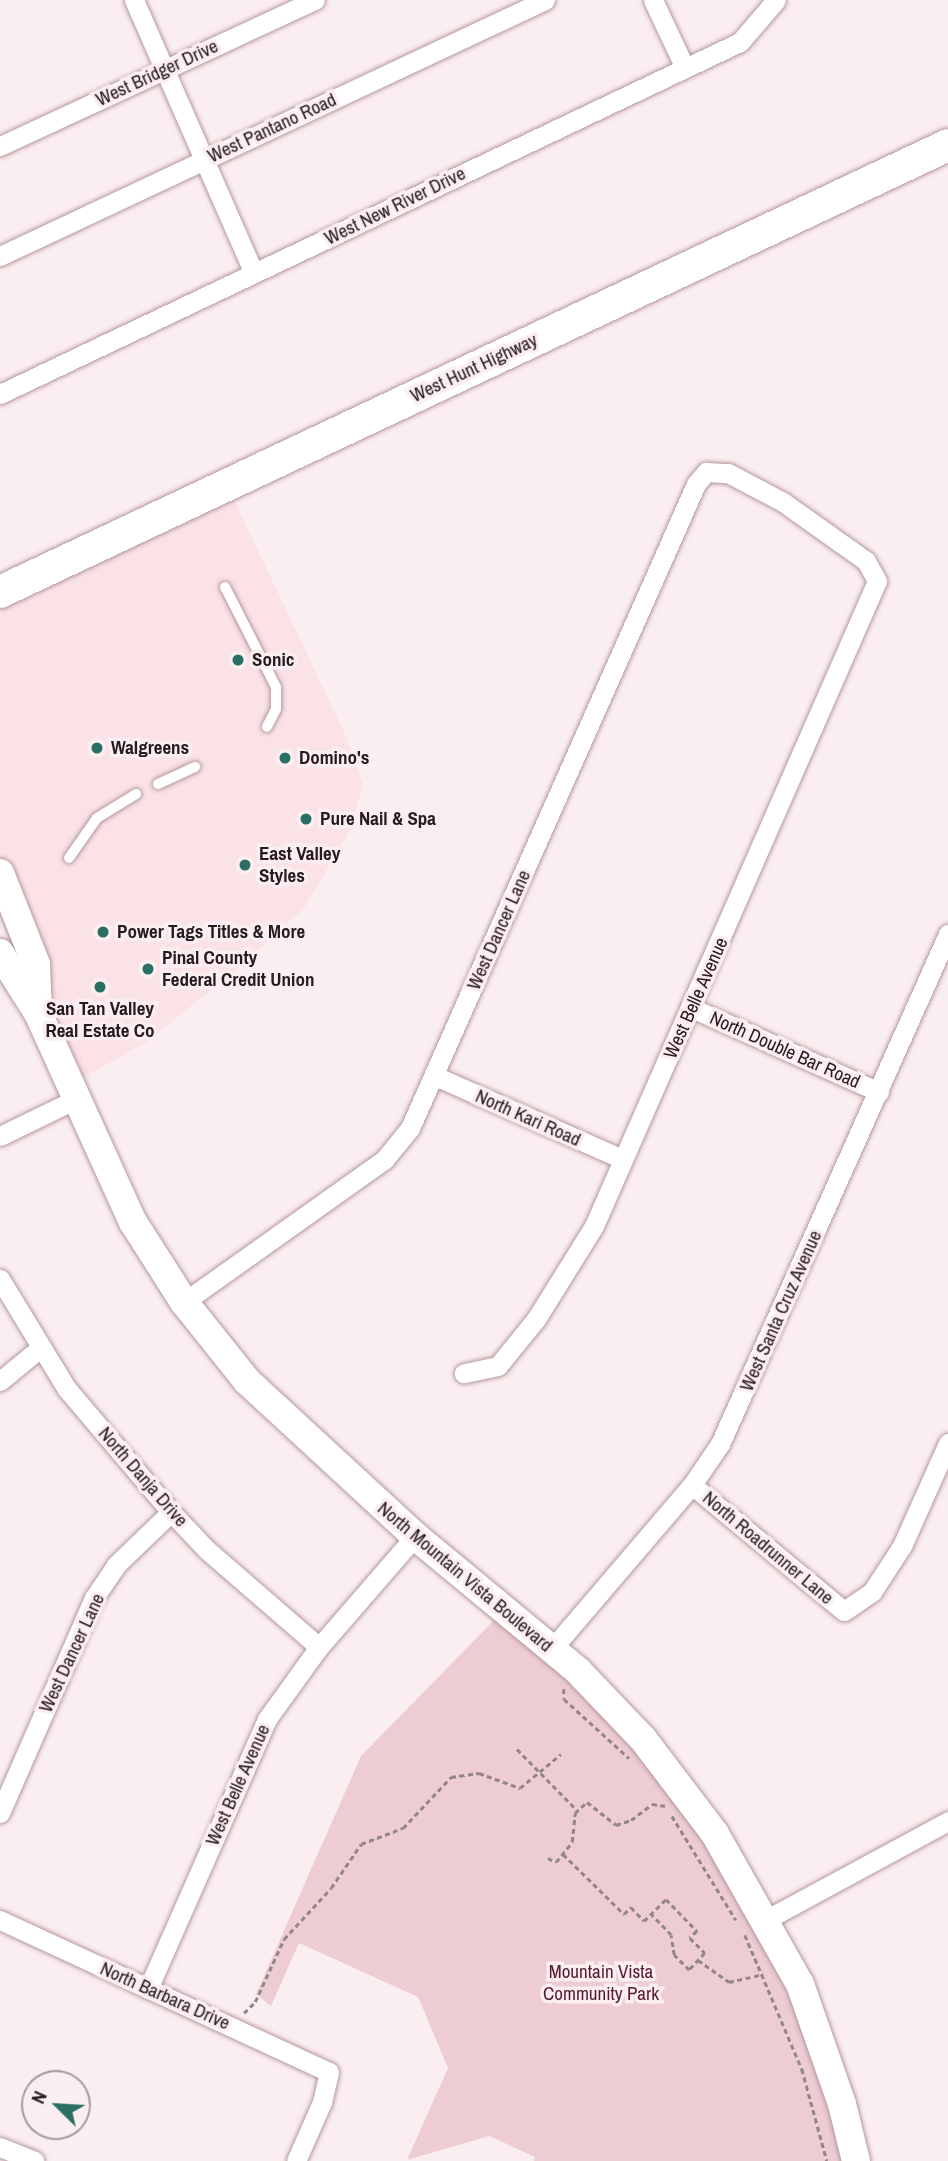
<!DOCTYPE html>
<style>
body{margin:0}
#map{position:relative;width:948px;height:2161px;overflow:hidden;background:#fbeef0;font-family:"Archivo Narrow",sans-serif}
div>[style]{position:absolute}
.built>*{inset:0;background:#fae2e6}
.green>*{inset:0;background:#edcdd3}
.path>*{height:2.5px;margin-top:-1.25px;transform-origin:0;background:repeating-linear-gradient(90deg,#928688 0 5px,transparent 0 8.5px)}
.roads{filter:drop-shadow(0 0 2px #b5989d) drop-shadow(0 0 2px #b5989d)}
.lane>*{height:10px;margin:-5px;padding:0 5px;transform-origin:5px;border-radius:5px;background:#fff}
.street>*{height:19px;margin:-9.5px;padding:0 9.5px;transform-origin:9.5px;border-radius:9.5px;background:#fff}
.secondary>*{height:28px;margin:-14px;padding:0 14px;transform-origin:14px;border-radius:14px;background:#fff}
.primary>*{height:32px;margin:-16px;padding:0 16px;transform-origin:16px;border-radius:16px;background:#fff}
.dots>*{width:19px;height:19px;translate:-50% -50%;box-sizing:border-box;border:4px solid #fbeef0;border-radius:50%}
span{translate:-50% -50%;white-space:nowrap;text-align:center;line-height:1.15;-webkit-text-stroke:7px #fbeef0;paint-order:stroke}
.street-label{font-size:19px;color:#261b1d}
.poi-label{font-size:19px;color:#261b1d;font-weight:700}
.left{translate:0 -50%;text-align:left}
.park-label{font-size:19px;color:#551b2c}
.north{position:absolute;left:21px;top:2070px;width:70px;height:70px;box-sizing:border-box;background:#fbeef0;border:2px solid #a69a9c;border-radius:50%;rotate:294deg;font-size:19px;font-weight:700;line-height:28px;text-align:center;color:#261b1d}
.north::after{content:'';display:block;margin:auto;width:24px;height:32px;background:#2a6f63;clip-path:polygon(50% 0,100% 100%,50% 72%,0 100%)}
</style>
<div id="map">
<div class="built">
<div style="clip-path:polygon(227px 485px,347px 738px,363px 784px,349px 832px,305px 907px,234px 972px,143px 1044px,68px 1086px,0 916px,0 592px)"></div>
</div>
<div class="green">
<div style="clip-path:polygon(504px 1610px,578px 1671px,767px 1919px,856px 2161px,534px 2161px,535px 2157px,489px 2136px,407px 2160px,448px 2068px,418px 1997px,299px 1943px,271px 2006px,256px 1994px,361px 1756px)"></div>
</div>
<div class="path">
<div style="left:564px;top:1689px;width:10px;rotate:90deg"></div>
<div style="left:564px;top:1699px;width:88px;rotate:42.2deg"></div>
<div style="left:517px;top:1749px;width:86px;rotate:45.5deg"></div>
<div style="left:672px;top:1816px;width:122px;rotate:58.4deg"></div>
<div style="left:563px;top:1854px;width:86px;rotate:44.5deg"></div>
<div style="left:624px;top:1914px;width:10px;rotate:-45deg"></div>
<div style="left:631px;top:1907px;width:19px;rotate:47deg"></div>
<div style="left:644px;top:1921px;width:31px;rotate:-45deg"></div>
<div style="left:666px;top:1899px;width:45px;rotate:45.9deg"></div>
<div style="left:697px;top:1931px;width:10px;rotate:135deg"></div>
<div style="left:690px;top:1938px;width:21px;rotate:45deg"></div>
<div style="left:705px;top:1953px;width:23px;rotate:133deg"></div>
<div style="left:689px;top:1970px;width:21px;rotate:-135deg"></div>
<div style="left:674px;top:1955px;width:20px;rotate:-99deg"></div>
<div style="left:671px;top:1935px;width:29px;rotate:-134deg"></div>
<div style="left:548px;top:1858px;width:9px;rotate:27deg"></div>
<div style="left:556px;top:1862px;width:26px;rotate:-51deg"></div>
<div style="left:572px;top:1842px;width:29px;rotate:-84deg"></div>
<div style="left:575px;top:1813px;width:16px;rotate:-43deg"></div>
<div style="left:587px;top:1802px;width:37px;rotate:38deg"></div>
<div style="left:616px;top:1825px;width:16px;rotate:-18deg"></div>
<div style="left:631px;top:1820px;width:26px;rotate:-37deg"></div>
<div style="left:652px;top:1804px;width:14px;rotate:8deg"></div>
<div style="left:745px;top:1935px;width:146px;rotate:67deg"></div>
<div style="left:802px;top:2069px;width:95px;rotate:74.8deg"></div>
<div style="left:698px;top:1960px;width:38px;rotate:35deg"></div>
<div style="left:729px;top:1982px;width:35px;rotate:-13deg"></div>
<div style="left:244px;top:2013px;width:16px;rotate:-45deg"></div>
<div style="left:255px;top:2002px;width:69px;rotate:-65.3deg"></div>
<div style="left:284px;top:1939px;width:69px;rotate:-47.3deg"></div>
<div style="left:331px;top:1888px;width:53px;rotate:-55.7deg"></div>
<div style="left:361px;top:1844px;width:45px;rotate:-20.9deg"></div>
<div style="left:403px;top:1828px;width:70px;rotate:-46.7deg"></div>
<div style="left:451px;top:1777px;width:28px;rotate:-8deg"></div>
<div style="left:479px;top:1773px;width:44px;rotate:20.1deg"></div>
<div style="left:520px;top:1788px;width:53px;rotate:-39.7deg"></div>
</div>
<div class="roads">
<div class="lane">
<div style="left:225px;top:587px;width:112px;rotate:63deg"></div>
<div style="left:276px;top:687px;width:22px;rotate:90deg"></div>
<div style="left:276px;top:709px;width:20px;rotate:117deg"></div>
<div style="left:158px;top:784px;width:41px;rotate:-24.7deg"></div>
<div style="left:69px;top:858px;width:49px;rotate:-55deg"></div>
<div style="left:97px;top:818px;width:46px;rotate:-31.6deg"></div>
</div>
<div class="street">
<div style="left:134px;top:0;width:298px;rotate:66.3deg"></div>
<div style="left:653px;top:0;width:75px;rotate:64.8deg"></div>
<div style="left:0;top:146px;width:347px;rotate:-24.9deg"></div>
<div style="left:0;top:256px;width:602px;rotate:-25.16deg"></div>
<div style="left:0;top:394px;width:819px;rotate:-25.44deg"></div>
<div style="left:740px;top:42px;width:55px;rotate:-49.4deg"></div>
<div style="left:692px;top:1008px;width:205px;rotate:24.2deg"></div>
<div style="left:435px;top:1076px;width:205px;rotate:23.9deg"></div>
<div style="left:0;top:1136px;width:82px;rotate:-25.9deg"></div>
<div style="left:0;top:1279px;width:129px;rotate:58.7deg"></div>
<div style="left:67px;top:1389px;width:161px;rotate:49.8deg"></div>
<div style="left:171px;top:1512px;width:52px;rotate:46.5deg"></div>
<div style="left:207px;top:1550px;width:148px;rotate:40.9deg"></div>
<div style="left:184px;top:1302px;width:245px;rotate:-35.4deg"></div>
<div style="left:384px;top:1160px;width:41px;rotate:-50.9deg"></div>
<div style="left:410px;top:1128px;width:705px;rotate:-66.05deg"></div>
<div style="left:696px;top:484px;width:16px;rotate:-50deg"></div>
<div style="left:706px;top:472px;width:22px;rotate:3deg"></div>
<div style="left:728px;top:473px;width:62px;rotate:27.8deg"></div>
<div style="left:783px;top:502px;width:102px;rotate:35.4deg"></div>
<div style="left:866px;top:561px;width:23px;rotate:61deg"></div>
<div style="left:877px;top:581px;width:704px;rotate:113.69deg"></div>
<div style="left:594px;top:1226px;width:110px;rotate:121.9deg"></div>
<div style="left:536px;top:1319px;width:60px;rotate:129deg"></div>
<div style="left:498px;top:1366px;width:35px;rotate:168deg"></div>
<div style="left:0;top:1381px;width:50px;rotate:-39.4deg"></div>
<div style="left:692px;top:1485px;width:197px;rotate:39.7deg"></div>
<div style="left:844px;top:1611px;width:34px;rotate:-34deg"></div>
<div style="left:872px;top:1592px;width:55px;rotate:-56.9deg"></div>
<div style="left:902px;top:1546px;width:113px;rotate:-65.9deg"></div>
<div style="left:551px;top:1650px;width:217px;rotate:-49.5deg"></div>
<div style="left:692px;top:1485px;width:50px;rotate:-55.7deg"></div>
<div style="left:720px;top:1444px;width:559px;rotate:-65.91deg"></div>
<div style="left:0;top:1813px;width:235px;rotate:-66.4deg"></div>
<div style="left:94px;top:1598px;width:40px;rotate:-56deg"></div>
<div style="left:116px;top:1565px;width:76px;rotate:-43.9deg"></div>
<div style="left:767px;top:1919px;width:206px;rotate:-28.4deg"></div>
<div style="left:0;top:1920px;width:362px;rotate:24.8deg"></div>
<div style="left:329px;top:2072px;width:31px;rotate:103deg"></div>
<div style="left:322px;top:2102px;width:64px;rotate:113.8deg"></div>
<div style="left:148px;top:1989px;width:295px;rotate:-66.2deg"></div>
<div style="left:267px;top:1719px;width:89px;rotate:-54.2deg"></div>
<div style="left:319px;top:1647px;width:147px;rotate:-49.1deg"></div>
<div style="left:0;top:2147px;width:37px;rotate:22deg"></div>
</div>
<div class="secondary">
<div style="left:0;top:873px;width:98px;rotate:68.4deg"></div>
<div style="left:36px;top:964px;width:49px;rotate:87.7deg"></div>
<div style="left:0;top:953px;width:71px;rotate:57.7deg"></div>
<div style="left:38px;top:1013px;width:230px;rotate:65.6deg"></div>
<div style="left:133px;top:1222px;width:95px;rotate:57.5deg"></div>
<div style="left:184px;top:1302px;width:101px;rotate:51.4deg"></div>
<div style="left:247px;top:1381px;width:229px;rotate:42.7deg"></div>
<div style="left:415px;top:1536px;width:212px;rotate:39.6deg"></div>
<div style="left:578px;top:1671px;width:94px;rotate:46.3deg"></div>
<div style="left:643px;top:1739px;width:119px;rotate:52.8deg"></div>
<div style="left:715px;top:1834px;width:172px;rotate:60.5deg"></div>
<div style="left:800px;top:1984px;width:127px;rotate:70.7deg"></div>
<div style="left:842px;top:2104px;width:59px;rotate:76.2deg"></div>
</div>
<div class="primary">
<div style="left:0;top:592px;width:1048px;rotate:-25.24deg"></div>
</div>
</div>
<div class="dots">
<div style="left:238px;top:660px;background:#2a6f63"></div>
<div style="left:97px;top:748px;background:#2a6f63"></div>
<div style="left:285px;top:758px;background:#2a6f63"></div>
<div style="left:306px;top:819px;background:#2a6f63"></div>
<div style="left:245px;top:865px;background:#2a6f63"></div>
<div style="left:103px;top:932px;background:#2a6f63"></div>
<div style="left:148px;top:969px;background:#2a6f63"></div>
<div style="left:100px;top:987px;background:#2a6f63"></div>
</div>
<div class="street-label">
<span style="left:157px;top:73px;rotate:-25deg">West Bridger Drive</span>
<span style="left:272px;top:128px;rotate:-25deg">West Pantano Road</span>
<span style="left:395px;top:206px;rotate:-26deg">West New River Drive</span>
<span style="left:474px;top:368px;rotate:-25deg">West Hunt Highway</span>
<span style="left:499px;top:930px;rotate:-66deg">West Dancer Lane</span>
<span style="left:696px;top:998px;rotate:-66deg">West Belle Avenue</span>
<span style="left:785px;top:1050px;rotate:24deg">North Double Bar Road</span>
<span style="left:528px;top:1118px;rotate:24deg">North Kari Road</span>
<span style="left:781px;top:1311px;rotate:-66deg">West Santa Cruz Avenue</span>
<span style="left:143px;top:1477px;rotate:49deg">North Danja Drive</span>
<span style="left:768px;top:1548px;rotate:40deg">North Roadrunner Lane</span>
<span style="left:465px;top:1577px;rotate:40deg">North Mountain Vista Boulevard</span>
<span style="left:72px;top:1653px;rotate:-65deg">West Dancer Lane</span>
<span style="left:238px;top:1785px;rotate:-66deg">West Belle Avenue</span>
<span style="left:165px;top:1996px;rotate:24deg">North Barbara Drive</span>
</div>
<div class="poi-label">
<span class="left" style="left:252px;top:660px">Sonic</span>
<span class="left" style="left:111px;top:748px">Walgreens</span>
<span class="left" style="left:299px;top:758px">Domino's</span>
<span class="left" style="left:320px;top:819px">Pure Nail &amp; Spa</span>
<span class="left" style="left:259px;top:865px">East Valley<br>Styles</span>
<span class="left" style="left:117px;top:932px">Power Tags Titles &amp; More</span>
<span class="left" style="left:162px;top:969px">Pinal County<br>Federal Credit Union</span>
<span style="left:100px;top:1020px">San Tan Valley<br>Real Estate Co</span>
</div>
<div class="park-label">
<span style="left:601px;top:1983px">Mountain Vista<br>Community Park</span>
</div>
<div class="north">N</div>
</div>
